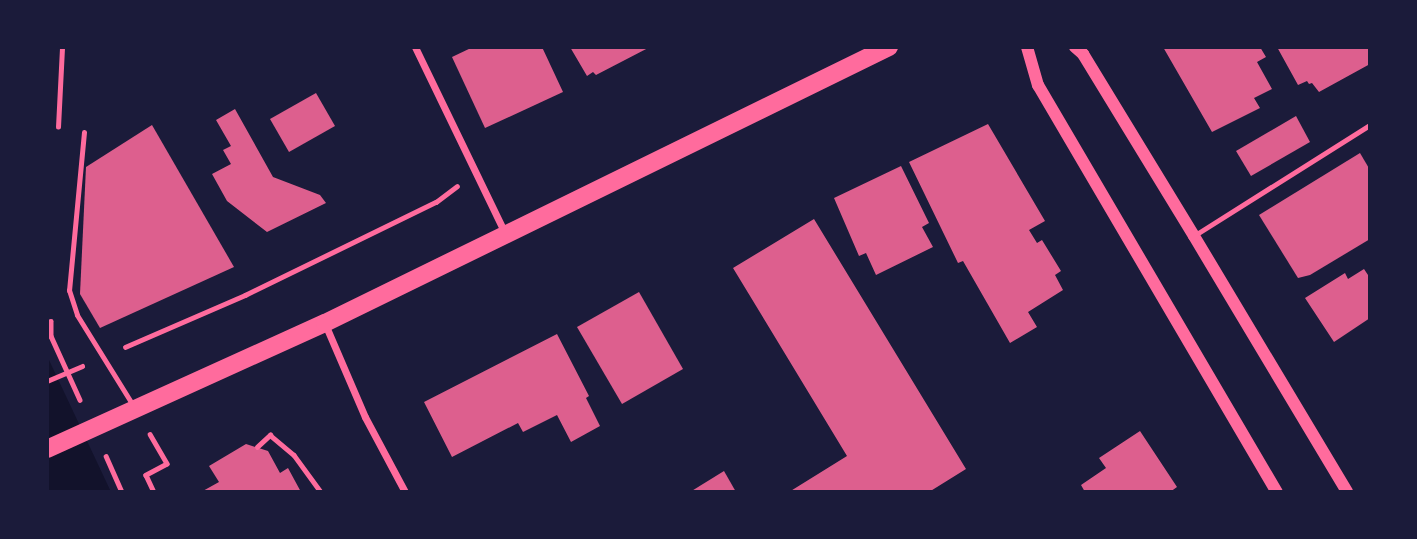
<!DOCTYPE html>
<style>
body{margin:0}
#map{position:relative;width:1417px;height:539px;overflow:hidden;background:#1b1b3a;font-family:Inter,sans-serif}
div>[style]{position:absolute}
.water>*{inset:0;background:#12122b}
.building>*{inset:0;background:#dd5f8e}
.path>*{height:4.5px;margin:-2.25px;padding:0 2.25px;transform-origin:2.25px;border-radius:2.25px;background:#ff6b9d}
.service>*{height:5px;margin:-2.5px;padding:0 2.5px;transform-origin:2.5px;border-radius:2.5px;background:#ff6b9d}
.minor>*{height:7px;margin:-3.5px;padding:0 3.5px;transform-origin:3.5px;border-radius:3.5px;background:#ff6b9d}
.tertiary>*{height:12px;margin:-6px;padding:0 6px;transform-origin:6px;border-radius:6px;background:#ff6b9d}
.primary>*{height:18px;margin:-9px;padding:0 9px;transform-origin:9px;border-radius:9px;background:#ff6b9d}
span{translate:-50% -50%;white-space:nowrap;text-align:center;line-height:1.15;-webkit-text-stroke:6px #1b1b3a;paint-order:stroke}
.frame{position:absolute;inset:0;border:49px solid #1b1b3a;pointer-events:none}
</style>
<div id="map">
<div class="water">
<div style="clip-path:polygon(47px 355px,49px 360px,111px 492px,47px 492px)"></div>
</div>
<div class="building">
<div style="clip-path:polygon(473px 47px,542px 47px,563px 92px,485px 128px,452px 57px)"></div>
<div style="clip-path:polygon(570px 47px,650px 47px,596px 75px,593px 72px,587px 76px)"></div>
<div style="clip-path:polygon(1163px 47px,1260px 47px,1266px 57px,1257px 62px,1272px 89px,1254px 98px,1260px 108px,1212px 132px)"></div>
<div style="clip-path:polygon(1277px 47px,1370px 47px,1370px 64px,1319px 92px,1312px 83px,1309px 84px,1307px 81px,1298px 85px)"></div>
<div style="clip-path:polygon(316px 93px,335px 126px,289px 152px,270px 119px)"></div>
<div style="clip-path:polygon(235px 109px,273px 177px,320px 195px,326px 203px,267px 232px,227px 201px,212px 174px,231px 164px,223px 150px,231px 146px,216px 120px)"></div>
<div style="clip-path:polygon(1296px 116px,1310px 142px,1251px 176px,1236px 151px)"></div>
<div style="clip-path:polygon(988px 124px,1045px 221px,1029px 230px,1037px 243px,1042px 240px,1061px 271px,1055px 275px,1063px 290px,1028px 312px,1037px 327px,1010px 343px,963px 261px,958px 263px,909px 162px)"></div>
<div style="clip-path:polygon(152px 125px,234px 267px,100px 328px,80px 294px,86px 167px)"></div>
<div style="clip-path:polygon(1360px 153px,1370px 170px,1370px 239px,1310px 275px,1298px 278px,1259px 215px)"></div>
<div style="clip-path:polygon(901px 166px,929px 223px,922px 227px,933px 247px,876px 275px,866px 253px,859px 256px,834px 198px)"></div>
<div style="clip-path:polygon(814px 219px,966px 469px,929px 492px,789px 492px,847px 456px,733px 268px)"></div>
<div style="clip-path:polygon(1364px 269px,1370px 278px,1370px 318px,1334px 342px,1305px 298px,1345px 273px,1348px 279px)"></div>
<div style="clip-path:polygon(639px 292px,683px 369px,622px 404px,577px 327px)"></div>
<div style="clip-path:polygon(557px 334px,589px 396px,586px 398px,600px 426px,571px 442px,557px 415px,523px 432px,518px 423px,452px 457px,424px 402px)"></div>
<div style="clip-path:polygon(1140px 431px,1177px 487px,1170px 492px,1085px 492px,1081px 485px,1106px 468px,1099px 458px)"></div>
<div style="clip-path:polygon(246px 444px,268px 451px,280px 473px,288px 468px,301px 492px,201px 492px,219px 482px,209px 466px)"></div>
<div style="clip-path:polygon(724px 471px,736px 492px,690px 492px)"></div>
</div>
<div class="path">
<div style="left:58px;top:127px;width:80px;rotate:-87.1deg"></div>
<div style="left:51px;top:321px;width:15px;rotate:90deg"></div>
<div style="left:51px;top:336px;width:70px;rotate:65.6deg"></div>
<div style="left:125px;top:347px;width:131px;rotate:-23.4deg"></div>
<div style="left:245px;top:295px;width:212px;rotate:-26deg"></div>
<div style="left:436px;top:202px;width:26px;rotate:-37deg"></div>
<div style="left:47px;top:381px;width:38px;rotate:-23deg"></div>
<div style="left:150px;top:434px;width:34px;rotate:60deg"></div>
<div style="left:167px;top:464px;width:24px;rotate:152deg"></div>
<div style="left:146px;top:475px;width:19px;rotate:65deg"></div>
<div style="left:257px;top:447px;width:18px;rotate:-43deg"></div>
<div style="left:270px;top:435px;width:31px;rotate:40deg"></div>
<div style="left:294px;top:455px;width:46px;rotate:53.9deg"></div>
<div style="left:106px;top:456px;width:39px;rotate:66deg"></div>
</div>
<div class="service">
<div style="left:84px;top:132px;width:159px;rotate:95.4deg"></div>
<div style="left:69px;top:290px;width:26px;rotate:72deg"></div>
<div style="left:77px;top:315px;width:108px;rotate:58.2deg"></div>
<div style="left:1195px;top:235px;width:207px;rotate:-32.2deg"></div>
</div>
<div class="minor">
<div style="left:415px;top:47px;width:207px;rotate:64.2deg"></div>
<div style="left:325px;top:324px;width:101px;rotate:66.7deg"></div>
<div style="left:365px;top:417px;width:85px;rotate:61.9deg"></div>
</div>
<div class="tertiary">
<div style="left:1027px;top:47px;width:40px;rotate:74deg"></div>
<div style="left:1038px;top:85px;width:472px;rotate:59.6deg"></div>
<div style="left:1075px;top:47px;width:11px;rotate:41deg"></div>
<div style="left:1083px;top:54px;width:213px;rotate:58.6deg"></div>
<div style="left:1194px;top:236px;width:298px;rotate:59.1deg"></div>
</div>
<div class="primary">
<div style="left:47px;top:449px;width:305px;rotate:-24.4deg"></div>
<div style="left:325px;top:323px;width:628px;rotate:-26.08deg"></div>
</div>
<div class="frame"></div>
</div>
